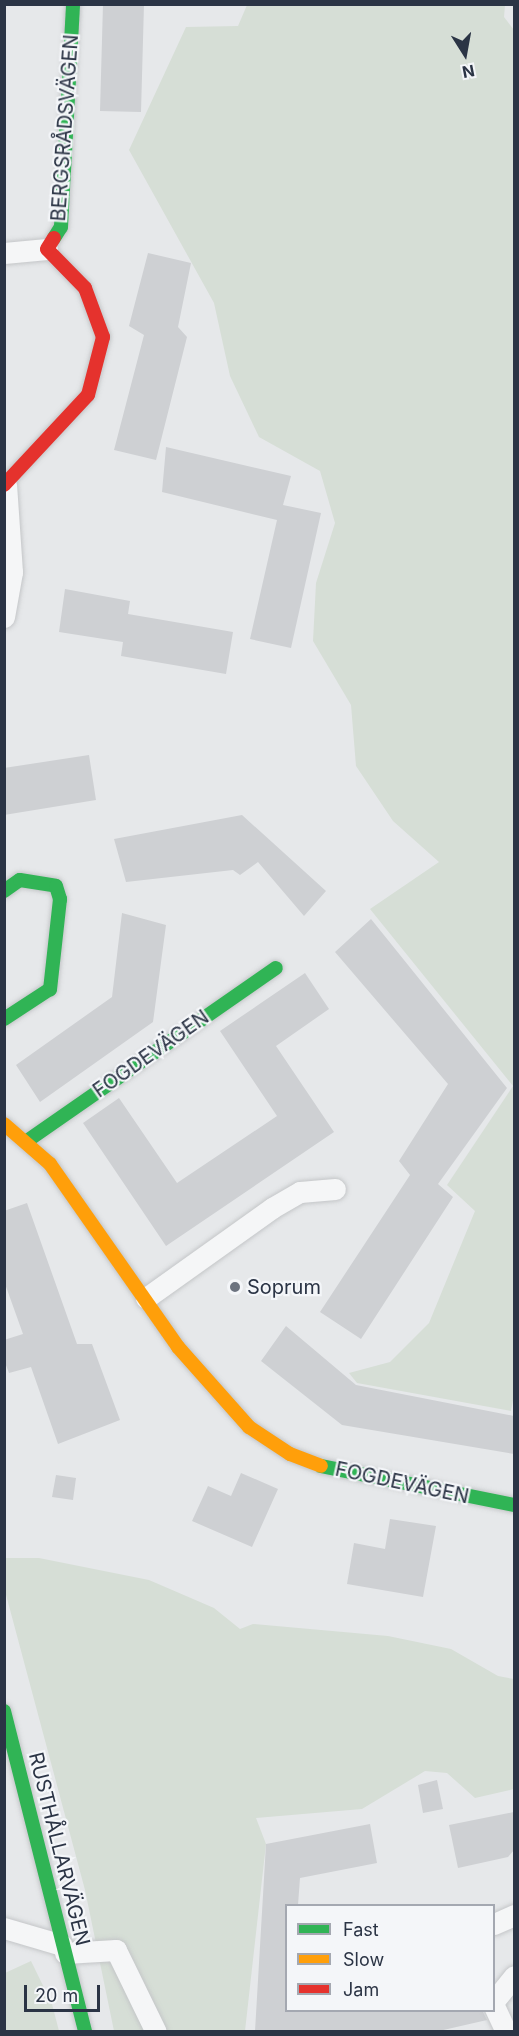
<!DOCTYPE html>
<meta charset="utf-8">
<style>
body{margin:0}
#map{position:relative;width:519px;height:2036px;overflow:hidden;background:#e6e8ea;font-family:Inter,sans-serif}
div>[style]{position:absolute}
.green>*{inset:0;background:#d6ded6}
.building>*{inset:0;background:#ced0d3}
.roads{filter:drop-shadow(0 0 2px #c4c6c8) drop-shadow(0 0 2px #c4c6c8)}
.street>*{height:21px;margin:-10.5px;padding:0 10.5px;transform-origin:10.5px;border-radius:10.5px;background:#f5f6f7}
.fast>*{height:14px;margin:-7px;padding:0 7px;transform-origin:7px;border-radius:7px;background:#30b455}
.slow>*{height:14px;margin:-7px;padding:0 7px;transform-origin:7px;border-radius:7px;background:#ff9f0a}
.jam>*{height:14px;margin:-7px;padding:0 7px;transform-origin:7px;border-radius:7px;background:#e5322d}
.dots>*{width:16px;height:16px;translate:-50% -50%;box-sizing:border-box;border:3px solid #f4f6f9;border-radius:50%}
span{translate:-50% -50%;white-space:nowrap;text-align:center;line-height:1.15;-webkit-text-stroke:4.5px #f4f6f9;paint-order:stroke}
.street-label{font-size:20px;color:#2b3445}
.poi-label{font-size:20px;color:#2b3445}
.left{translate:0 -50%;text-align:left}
.frame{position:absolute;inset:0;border:6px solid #2b3445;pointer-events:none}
.legend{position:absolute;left:285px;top:1904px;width:210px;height:108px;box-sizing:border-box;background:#f4f6f9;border:2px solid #a4a8b1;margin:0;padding:8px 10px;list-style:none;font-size:18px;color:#2b3445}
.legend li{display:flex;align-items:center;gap:12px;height:30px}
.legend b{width:30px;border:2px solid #a4a8b1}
.north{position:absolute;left:435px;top:24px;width:60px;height:60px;-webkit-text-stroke:4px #f4f6f9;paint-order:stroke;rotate:169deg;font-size:16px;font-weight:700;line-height:24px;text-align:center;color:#2b3445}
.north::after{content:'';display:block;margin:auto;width:21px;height:27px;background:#2b3445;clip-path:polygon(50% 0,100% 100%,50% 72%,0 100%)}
.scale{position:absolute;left:24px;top:1985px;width:76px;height:27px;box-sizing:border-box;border:3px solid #2b3445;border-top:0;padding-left:8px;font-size:18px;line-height:21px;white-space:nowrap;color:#2b3445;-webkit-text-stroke:4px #f4f6f9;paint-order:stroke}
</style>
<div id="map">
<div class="green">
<div style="clip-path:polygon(247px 5px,505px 5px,504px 17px,514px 30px,514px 1395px,511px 1411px,357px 1383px,349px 1373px,390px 1362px,429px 1323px,475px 1211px,447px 1185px,513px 1086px,370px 909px,439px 862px,393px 821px,356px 766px,351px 705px,313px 641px,316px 583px,335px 523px,320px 471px,259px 437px,230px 376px,214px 303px,129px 150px,186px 27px,238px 26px)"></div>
<div style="clip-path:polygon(4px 1558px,39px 1558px,149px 1580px,214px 1608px,240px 1629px,253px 1624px,388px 1636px,451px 1649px,498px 1676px,514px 1679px,514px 1789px,475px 1798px,447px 1773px,425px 1771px,362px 1809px,256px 1818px,266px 1844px,245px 2031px,114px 2031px,85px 1890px,5px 1591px)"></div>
<div style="clip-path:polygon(31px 1961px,52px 2004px,59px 2031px,5px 2031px,5px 1973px)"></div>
</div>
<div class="building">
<div style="clip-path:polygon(103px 4px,144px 4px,141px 112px,100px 111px)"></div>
<div style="clip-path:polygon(148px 253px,191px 263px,178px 327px,187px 337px,156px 460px,114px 450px,144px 335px,129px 326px)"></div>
<div style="clip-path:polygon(166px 447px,291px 476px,283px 505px,321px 513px,291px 648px,250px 639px,277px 520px,162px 492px)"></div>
<div style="clip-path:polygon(65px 589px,130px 601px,128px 614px,233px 632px,226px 674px,121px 656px,123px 642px,59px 632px)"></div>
<div style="clip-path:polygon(89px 755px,96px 800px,4px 815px,4px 768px)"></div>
<div style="clip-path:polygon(242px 815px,326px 891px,304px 916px,258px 862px,240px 875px,233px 870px,126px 882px,114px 839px)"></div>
<div style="clip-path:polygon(122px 913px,166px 925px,153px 1022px,40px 1102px,16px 1065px,112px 997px)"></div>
<div style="clip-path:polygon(371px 919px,507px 1088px,438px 1184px,453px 1197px,361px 1339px,320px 1312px,410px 1175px,399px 1161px,448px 1084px,335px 952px)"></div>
<div style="clip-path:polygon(305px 973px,329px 1009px,276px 1046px,334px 1132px,166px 1246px,83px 1123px,119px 1098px,177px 1183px,277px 1116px,220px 1031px)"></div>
<div style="clip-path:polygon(27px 1203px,77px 1344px,92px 1344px,120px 1420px,58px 1444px,31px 1367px,9px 1373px,4px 1360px,4px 1340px,23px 1334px,4px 1281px,4px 1211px)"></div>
<div style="clip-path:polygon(286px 1326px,356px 1385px,514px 1416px,514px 1454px,342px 1425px,261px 1361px)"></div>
<div style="clip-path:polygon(241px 1473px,278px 1489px,252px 1547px,192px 1521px,208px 1486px,231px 1496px)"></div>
<div style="clip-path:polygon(56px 1475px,76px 1478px,73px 1500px,52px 1497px)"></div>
<div style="clip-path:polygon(390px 1519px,436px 1526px,423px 1597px,347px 1584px,354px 1543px,385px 1549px)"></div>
<div style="clip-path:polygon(437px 1780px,443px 1809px,423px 1813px,418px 1785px)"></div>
<div style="clip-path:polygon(514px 1812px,514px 1850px,508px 1857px,458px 1868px,449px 1825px)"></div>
<div style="clip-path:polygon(370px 1824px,377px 1863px,300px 1878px,298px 1905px,286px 1905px,286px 2010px,482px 2010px,487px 2020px,439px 2031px,255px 2031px,266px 1844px)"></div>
</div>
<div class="roads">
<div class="street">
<div style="left:4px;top:253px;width:43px;rotate:-5.3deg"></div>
<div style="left:4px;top:617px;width:46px;rotate:-79.9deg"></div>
<div style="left:12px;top:572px;width:87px;rotate:-93.9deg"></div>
<div style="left:146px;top:1298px;width:155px;rotate:-35.5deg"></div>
<div style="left:272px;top:1208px;width:32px;rotate:-30deg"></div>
<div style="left:300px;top:1192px;width:35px;rotate:-5deg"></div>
<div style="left:494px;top:1924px;width:22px;rotate:-24deg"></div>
<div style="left:4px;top:1928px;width:60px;rotate:16.3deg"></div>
<div style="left:65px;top:1953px;width:51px;rotate:-3.4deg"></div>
<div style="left:116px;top:1950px;width:91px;rotate:64deg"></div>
<div style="left:494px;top:2001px;width:32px;rotate:-51deg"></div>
<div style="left:494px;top:2006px;width:29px;rotate:65deg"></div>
</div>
<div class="fast">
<div style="left:54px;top:238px;width:13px;rotate:-58deg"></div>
<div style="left:61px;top:227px;width:223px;rotate:-86.9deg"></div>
<div style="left:4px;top:891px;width:19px;rotate:-35deg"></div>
<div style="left:20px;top:880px;width:36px;rotate:9deg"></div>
<div style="left:56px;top:886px;width:14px;rotate:73deg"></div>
<div style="left:60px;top:899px;width:91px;rotate:96.3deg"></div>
<div style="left:50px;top:989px;width:55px;rotate:146.9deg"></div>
<div style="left:27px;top:1141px;width:303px;rotate:-34.8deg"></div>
<div style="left:321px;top:1466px;width:197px;rotate:11.4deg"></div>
<div style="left:4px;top:1711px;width:331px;rotate:75.8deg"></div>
</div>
<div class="slow">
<div style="left:4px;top:1124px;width:61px;rotate:41deg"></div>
<div style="left:50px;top:1164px;width:223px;rotate:55deg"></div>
<div style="left:178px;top:1347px;width:107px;rotate:48.4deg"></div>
<div style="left:249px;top:1427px;width:49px;rotate:33.4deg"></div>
<div style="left:290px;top:1454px;width:33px;rotate:21deg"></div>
</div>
<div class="jam">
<div style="left:4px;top:485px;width:123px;rotate:-47deg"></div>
<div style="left:88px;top:395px;width:60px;rotate:-75.5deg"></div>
<div style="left:103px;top:337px;width:52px;rotate:-110.2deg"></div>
<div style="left:85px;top:288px;width:54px;rotate:-134.3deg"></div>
<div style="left:47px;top:249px;width:13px;rotate:-58deg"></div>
</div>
</div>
<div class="dots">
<div style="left:235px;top:1287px;background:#6c737f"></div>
</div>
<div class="street-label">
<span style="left:65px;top:128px;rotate:-86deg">BERGSRÅDSVÄGEN</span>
<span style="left:151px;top:1054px;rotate:-35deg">FOGDEVÄGEN</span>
<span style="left:402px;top:1483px;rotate:12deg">FOGDEVÄGEN</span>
<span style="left:59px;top:1849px;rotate:76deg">RUSTHÅLLARVÄGEN</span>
</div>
<div class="poi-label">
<span class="left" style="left:247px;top:1287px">Soprum</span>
</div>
<div class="frame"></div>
<ul class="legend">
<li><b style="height:8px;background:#30b455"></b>Fast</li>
<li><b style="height:8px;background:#ff9f0a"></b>Slow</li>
<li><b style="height:8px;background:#e5322d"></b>Jam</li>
</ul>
<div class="north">N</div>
<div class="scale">20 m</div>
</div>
